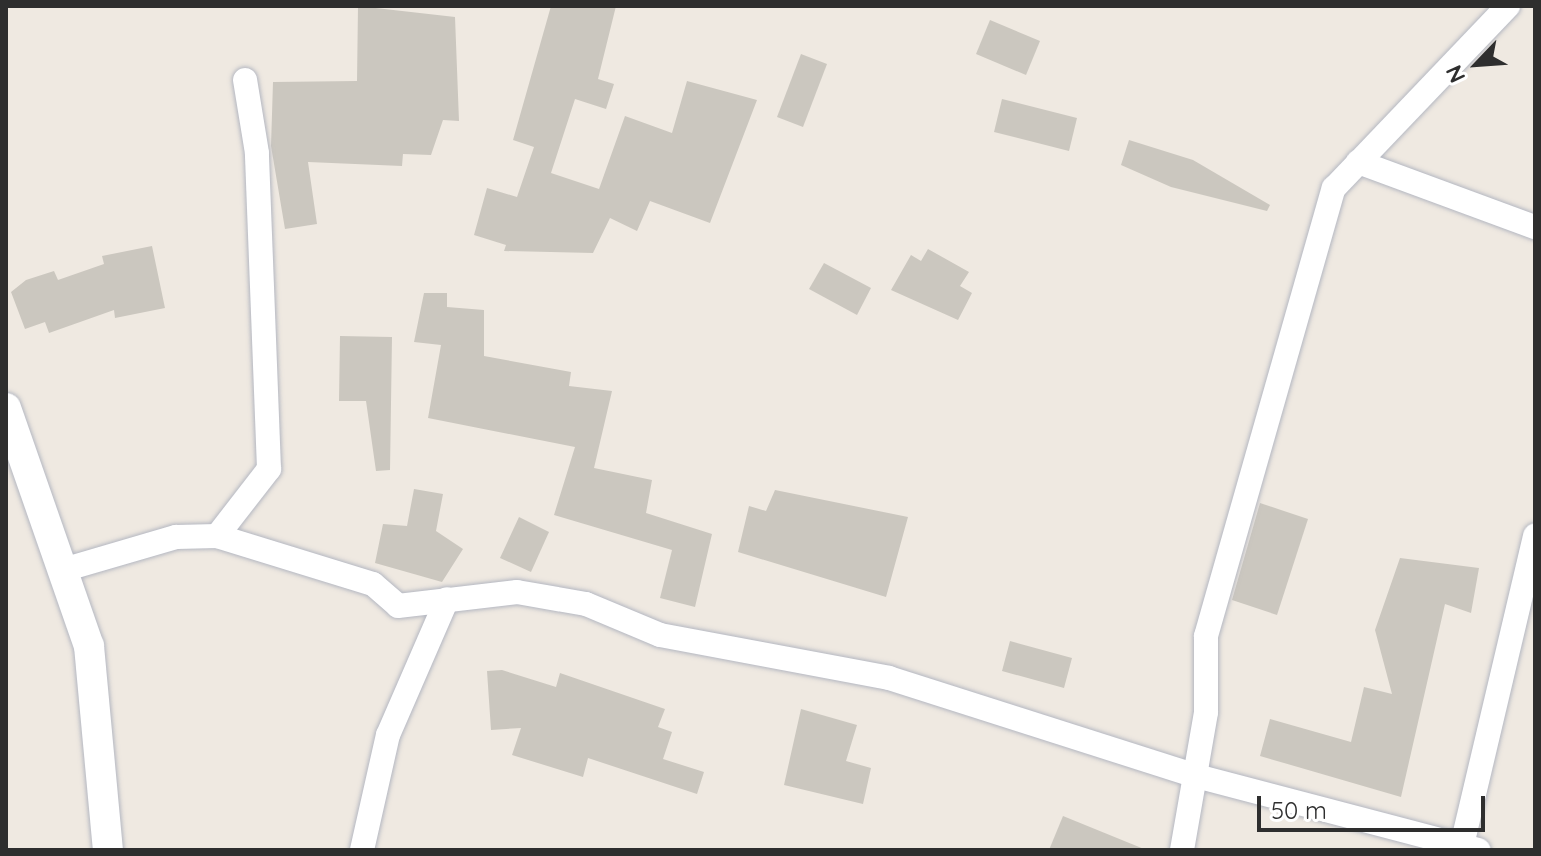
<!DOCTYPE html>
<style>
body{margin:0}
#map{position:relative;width:1541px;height:856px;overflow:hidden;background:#efe9e1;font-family:Quicksand,sans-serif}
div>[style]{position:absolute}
.building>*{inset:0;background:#cbc7bf}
.roads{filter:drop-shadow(0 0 2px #b4b7c1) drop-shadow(0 0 2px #b4b7c1)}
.minor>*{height:24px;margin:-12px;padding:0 12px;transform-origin:12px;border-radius:12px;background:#fff}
.tertiary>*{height:30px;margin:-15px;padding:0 15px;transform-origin:15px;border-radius:15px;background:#fff}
span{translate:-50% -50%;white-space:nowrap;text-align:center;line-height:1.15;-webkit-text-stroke:6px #fff;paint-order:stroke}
.frame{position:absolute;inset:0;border:8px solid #2e2e2e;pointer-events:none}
.north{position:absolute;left:1437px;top:24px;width:80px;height:80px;-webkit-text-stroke:6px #fff;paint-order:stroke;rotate:245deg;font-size:22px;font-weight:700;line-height:32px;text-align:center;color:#2e2e2e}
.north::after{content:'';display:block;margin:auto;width:28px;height:36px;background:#2e2e2e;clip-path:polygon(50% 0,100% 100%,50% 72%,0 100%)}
.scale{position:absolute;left:1257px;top:796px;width:228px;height:36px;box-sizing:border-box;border:4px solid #2e2e2e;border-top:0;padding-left:10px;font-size:24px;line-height:28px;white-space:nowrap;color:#2e2e2e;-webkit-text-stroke:6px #fff;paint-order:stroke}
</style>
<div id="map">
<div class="building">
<div style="clip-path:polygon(358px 6px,455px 17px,459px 121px,443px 120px,431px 155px,403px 154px,402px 166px,308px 162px,317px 224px,285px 229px,271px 146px,273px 82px,357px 81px)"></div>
<div style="clip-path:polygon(551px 6px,616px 6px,598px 79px,614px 84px,606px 109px,575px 99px,551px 173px,599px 189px,625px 116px,672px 133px,687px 81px,757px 100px,710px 223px,650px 201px,637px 231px,610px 218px,593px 253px,504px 251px,506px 245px,474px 235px,487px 188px,517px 197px,534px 147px,513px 140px)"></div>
<div style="clip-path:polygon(990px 20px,1040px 41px,1026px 75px,976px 54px)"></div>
<div style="clip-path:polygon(801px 54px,827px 64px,803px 127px,777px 117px)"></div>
<div style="clip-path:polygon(1002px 99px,1077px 118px,1069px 151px,994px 132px)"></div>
<div style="clip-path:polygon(1129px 140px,1193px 160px,1270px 205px,1267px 211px,1171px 187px,1121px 165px)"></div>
<div style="clip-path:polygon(152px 246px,165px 308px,115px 318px,114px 310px,49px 333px,45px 322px,25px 329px,11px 292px,26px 280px,54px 271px,58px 280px,104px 264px,102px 256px)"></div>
<div style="clip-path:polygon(928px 249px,969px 272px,960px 286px,972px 293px,958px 320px,891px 290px,911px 255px,921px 261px)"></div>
<div style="clip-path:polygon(824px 263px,871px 288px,857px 315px,809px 289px)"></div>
<div style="clip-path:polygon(424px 293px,447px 293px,447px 307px,484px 310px,484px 356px,571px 372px,569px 386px,612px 391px,594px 468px,652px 480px,646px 513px,712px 534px,695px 607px,660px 598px,672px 550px,554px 515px,575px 447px,428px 418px,441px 345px,414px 342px)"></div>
<div style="clip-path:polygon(340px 336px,392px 337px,390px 470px,376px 471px,366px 401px,339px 401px)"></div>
<div style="clip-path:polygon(414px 489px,443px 494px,436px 531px,463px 549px,442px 582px,375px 563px,383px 524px,407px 526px)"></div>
<div style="clip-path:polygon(775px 490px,908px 517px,886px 597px,738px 552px,749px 506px,766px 511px)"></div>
<div style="clip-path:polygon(1260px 503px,1308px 519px,1277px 615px,1232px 600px)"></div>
<div style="clip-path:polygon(519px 517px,549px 532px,531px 572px,500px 558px)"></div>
<div style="clip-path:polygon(1400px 558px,1479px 568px,1471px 613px,1445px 604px,1401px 797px,1260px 756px,1270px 719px,1351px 742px,1364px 687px,1392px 694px,1375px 630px)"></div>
<div style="clip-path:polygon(1010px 641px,1072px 658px,1064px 688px,1002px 671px)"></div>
<div style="clip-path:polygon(502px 670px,556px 687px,560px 673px,665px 709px,658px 727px,672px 732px,663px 759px,704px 772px,697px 794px,588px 758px,583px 777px,512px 755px,521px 728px,491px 730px,487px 671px)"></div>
<div style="clip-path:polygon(801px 709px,857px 725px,846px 761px,871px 768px,863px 804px,784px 785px)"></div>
<div style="clip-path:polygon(1063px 816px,1144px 849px,1144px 850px,1049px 850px)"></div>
</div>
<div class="roads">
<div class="minor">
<div style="left:1358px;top:162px;width:189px;rotate:20.2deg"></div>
<div style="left:217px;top:536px;width:163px;rotate:17.1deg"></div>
<div style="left:373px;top:584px;width:33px;rotate:41deg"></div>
<div style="left:398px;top:606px;width:120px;rotate:-6.7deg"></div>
<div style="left:517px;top:592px;width:70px;rotate:9.9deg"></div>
<div style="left:586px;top:604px;width:80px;rotate:22.7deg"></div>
<div style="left:660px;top:635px;width:233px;rotate:10.6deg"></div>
<div style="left:889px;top:678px;width:322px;rotate:17.7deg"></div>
<div style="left:1196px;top:776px;width:292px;rotate:14.7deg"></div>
<div style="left:63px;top:570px;width:118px;rotate:-16.3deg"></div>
<div style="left:176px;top:537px;width:41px;rotate:-1.4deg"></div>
<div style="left:217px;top:536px;width:85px;rotate:-52.2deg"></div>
<div style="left:269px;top:469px;width:316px;rotate:-92.2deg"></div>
<div style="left:257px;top:153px;width:74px;rotate:-99.3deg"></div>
<div style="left:1462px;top:845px;width:318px;rotate:-76.7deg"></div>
<div style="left:362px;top:850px;width:118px;rotate:-77.3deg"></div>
<div style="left:388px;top:735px;width:148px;rotate:-66.5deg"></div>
<div style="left:1182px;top:850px;width:140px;rotate:-80.1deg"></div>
<div style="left:1206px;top:712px;width:76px;rotate:-90deg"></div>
<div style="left:1206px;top:636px;width:466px;rotate:-74.1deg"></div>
<div style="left:1334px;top:188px;width:252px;rotate:-46.3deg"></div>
</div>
<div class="tertiary">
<div style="left:6px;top:408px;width:252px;rotate:70.8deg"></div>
<div style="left:89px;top:646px;width:205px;rotate:84.7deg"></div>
</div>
</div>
<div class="frame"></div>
<div class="north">N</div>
<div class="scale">50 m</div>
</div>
